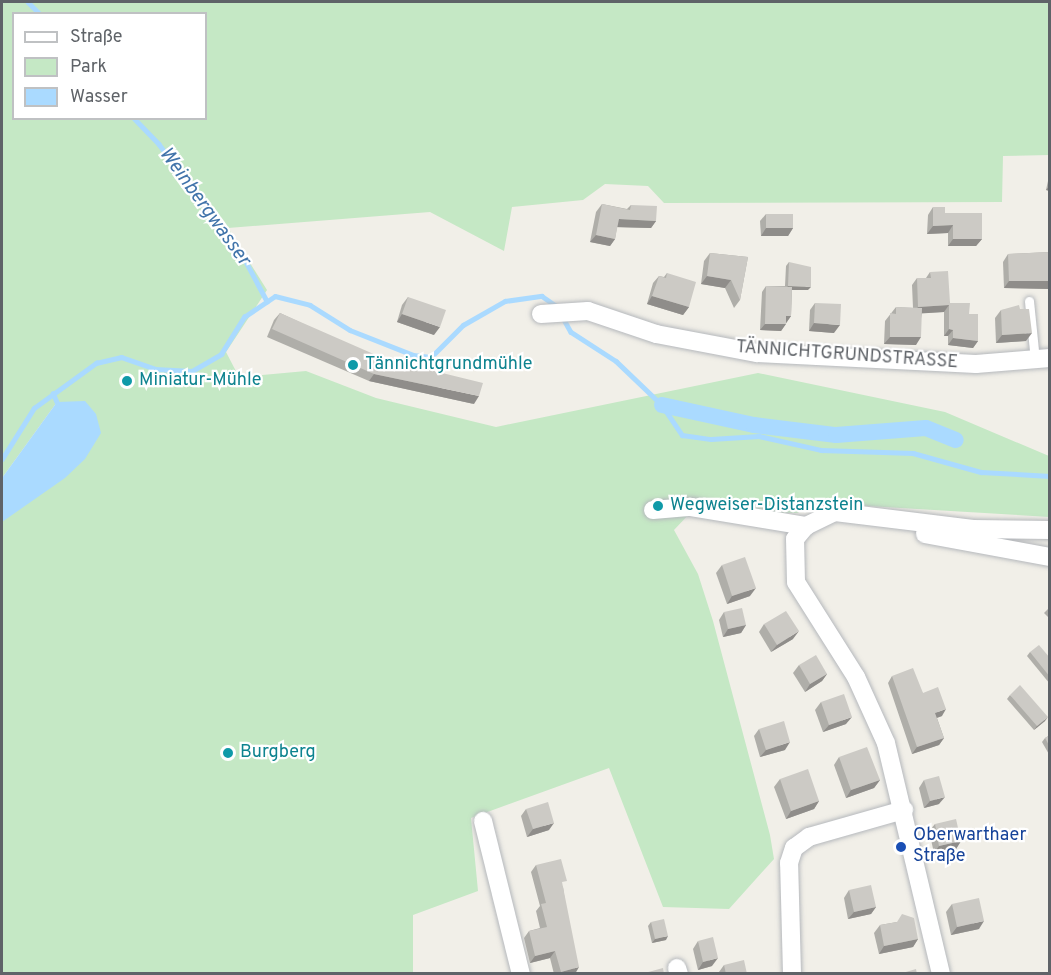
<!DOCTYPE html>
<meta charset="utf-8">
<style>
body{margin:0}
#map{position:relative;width:1051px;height:975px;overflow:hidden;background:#f1efe8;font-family:Overpass,sans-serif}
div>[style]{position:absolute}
.green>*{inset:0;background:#c5e8c5}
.water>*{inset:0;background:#aadaff}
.stream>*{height:4.5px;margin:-2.25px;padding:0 2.25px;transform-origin:2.25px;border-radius:2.25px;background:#aadaff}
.canal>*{height:16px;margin:-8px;padding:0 8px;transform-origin:8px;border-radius:8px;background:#aadaff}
.roads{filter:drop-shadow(0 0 2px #b5b8bc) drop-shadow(0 0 2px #b5b8bc)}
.lane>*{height:9px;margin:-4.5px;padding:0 4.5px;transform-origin:4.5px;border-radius:4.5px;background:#fff}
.street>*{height:18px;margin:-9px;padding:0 9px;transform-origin:9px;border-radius:9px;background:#fff}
.wall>*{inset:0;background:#afaea9}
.shaded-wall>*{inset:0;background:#8f8d8a}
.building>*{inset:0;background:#cccac5}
.dots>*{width:16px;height:16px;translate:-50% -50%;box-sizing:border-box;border:3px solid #fff;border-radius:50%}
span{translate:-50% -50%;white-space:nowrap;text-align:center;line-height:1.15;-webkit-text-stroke:4.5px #fff;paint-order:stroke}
.street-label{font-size:18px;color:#5f6368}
.culture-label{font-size:18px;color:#0d838f}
.left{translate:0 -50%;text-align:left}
.transit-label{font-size:18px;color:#164399}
.water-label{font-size:20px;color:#4174aa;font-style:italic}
.frame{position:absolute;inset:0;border:3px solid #5f6368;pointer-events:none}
.legend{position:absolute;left:12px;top:12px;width:195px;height:108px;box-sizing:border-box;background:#fff;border:2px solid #bfc1c3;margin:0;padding:8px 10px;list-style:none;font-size:18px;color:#5f6368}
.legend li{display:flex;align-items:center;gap:12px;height:30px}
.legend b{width:30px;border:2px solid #bfc1c3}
</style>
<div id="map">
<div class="green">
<div style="clip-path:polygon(evenodd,2px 2px,1049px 2px,1049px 155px,1003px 156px,1002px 202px,664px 203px,648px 186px,605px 184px,583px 200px,512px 207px,504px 251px,430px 212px,228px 228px,267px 290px,226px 352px,239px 377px,306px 371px,376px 398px,496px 427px,758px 373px,945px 412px,1049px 456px,1049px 517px,818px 503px,797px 513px,692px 511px,674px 530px,698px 574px,713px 621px,770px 835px,774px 859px,729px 909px,663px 907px,609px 768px,471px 818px,478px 891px,413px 915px,413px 973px,2px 973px,2px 522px,19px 506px,57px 402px,2px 478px,2px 2px,14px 14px,206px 14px,206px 118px,14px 118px,14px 14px)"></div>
</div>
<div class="water">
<div style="clip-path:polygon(85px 401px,96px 414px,101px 433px,85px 459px,65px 478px,2px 522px,2px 478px,57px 402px)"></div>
</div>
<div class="stream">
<div style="left:28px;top:2px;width:17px;rotate:45deg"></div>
<div style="left:134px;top:118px;width:36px;rotate:46deg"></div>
<div style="left:159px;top:144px;width:144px;rotate:53.4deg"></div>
<div style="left:245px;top:260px;width:47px;rotate:61.8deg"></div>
<div style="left:562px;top:316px;width:18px;rotate:61deg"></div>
<div style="left:571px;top:332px;width:54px;rotate:32.8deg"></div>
<div style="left:616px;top:361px;width:64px;rotate:43.7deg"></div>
<div style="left:662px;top:405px;width:36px;rotate:56deg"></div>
<div style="left:682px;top:435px;width:29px;rotate:8deg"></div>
<div style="left:711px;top:439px;width:48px;rotate:-3.6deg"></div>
<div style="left:759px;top:436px;width:64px;rotate:12.7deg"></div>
<div style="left:821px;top:450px;width:92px;rotate:1.9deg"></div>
<div style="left:913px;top:453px;width:71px;rotate:15.6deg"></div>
<div style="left:981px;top:472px;width:69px;rotate:3.3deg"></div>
<div style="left:53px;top:393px;width:10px;rotate:66deg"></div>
<div style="left:2px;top:459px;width:60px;rotate:-57.9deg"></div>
<div style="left:34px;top:408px;width:77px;rotate:-36deg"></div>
<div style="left:96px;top:363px;width:26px;rotate:-13deg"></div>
<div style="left:121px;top:357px;width:36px;rotate:19deg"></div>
<div style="left:155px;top:369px;width:37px;rotate:3deg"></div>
<div style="left:192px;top:371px;width:34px;rotate:-30deg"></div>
<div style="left:221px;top:354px;width:44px;rotate:-58.1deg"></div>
<div style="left:244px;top:317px;width:37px;rotate:-34deg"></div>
<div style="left:275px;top:296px;width:36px;rotate:14deg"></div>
<div style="left:310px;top:305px;width:47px;rotate:32deg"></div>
<div style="left:350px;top:330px;width:68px;rotate:21.6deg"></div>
<div style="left:413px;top:355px;width:18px;rotate:6deg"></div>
<div style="left:431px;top:357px;width:45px;rotate:-45deg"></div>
<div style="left:463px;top:325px;width:48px;rotate:-29.7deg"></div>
<div style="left:505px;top:301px;width:37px;rotate:-8deg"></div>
<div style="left:542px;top:296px;width:21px;rotate:35deg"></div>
</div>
<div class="canal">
<div style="left:662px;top:405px;width:94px;rotate:12.3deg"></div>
<div style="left:754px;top:425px;width:83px;rotate:7deg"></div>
<div style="left:836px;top:435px;width:90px;rotate:-4.4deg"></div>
<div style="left:926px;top:428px;width:32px;rotate:22deg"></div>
</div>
<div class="roads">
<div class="lane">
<div style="left:1029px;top:301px;width:59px;rotate:84.2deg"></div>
</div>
<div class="street">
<div style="left:541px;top:314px;width:47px;rotate:-3.7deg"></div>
<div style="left:588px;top:311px;width:72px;rotate:18.7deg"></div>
<div style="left:656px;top:334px;width:103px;rotate:10.7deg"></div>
<div style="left:757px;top:353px;width:219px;rotate:2.9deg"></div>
<div style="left:976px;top:364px;width:74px;rotate:-4.6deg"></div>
<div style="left:653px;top:510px;width:38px;rotate:-5deg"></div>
<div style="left:691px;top:507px;width:117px;rotate:9.4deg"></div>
<div style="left:925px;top:534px;width:127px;rotate:10.4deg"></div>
<div style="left:483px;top:821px;width:158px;rotate:76.1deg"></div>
<div style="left:677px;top:968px;width:6px;rotate:72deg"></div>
<div style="left:792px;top:974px;width:111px;rotate:-91.5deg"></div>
<div style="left:789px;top:863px;width:16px;rotate:-72deg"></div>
<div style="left:794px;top:848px;width:19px;rotate:-36deg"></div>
<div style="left:809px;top:837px;width:99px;rotate:-15.9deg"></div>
<div style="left:941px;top:974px;width:237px;rotate:-103.4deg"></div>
<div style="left:886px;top:743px;width:72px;rotate:-114.4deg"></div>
<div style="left:856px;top:677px;width:112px;rotate:-122.3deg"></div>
<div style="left:796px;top:582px;width:43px;rotate:-91.3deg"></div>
<div style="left:795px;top:539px;width:17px;rotate:-50deg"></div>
<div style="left:806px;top:526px;width:32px;rotate:-26deg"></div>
<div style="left:835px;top:512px;width:139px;rotate:7deg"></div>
<div style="left:973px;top:529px;width:77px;rotate:0.7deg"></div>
</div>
</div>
<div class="wall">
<div style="clip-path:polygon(1050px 172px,1050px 191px,1046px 190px)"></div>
<div style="clip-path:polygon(602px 204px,627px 209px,631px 205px,656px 221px,651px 228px,617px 227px,615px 239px,610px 246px,590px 242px,596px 212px)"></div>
<div style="clip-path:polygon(933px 207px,945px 213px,982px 239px,976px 246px,948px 246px,948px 233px,927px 234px,928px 215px)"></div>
<div style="clip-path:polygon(766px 214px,793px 228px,788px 236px,761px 236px,760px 221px)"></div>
<div style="clip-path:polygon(1050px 252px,1050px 289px,1004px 288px,1003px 262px,1008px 254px)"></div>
<div style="clip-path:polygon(710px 253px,748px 257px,740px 300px,734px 308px,725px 288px,701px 284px,704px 261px)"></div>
<div style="clip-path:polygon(789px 262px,808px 290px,792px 290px,791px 316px,781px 331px,760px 330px,762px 292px,766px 286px,785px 286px,786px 266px)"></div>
<div style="clip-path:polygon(930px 272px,950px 303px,969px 314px,978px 341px,973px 348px,948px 345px,948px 336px,944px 336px,944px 312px,922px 313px,916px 345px,884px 344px,885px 321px,896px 307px,913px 308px,912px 285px,917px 278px,926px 278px)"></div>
<div style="clip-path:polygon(667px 273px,689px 307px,683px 315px,647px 304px,653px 283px,659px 276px,664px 277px)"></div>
<div style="clip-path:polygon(408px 297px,434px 335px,397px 322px,402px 305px)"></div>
<div style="clip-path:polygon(815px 303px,834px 333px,809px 331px,810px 310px)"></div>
<div style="clip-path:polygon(1020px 309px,1026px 341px,996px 343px,995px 318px,1001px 310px)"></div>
<div style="clip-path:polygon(280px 313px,474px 404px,369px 381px,267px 337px,274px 320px)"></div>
<div style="clip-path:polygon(722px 565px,750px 596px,727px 604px,716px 573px)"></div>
<div style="clip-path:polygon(1050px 607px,1050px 619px,1044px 613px)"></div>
<div style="clip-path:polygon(724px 612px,746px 625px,741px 633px,723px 637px,719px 620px)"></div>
<div style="clip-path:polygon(764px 624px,793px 639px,771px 652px,759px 632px)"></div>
<div style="clip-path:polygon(1030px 652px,1050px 658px,1050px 684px,1027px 656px)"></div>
<div style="clip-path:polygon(799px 665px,827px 674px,822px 681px,805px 692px,793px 673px)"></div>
<div style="clip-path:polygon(892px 676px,923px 693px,942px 716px,937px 718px,944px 738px,939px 745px,912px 754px,888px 683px)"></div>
<div style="clip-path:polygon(1010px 695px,1045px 721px,1034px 730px,1007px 699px)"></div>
<div style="clip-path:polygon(821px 702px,846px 724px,823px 732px,815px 710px)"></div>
<div style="clip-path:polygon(759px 729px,785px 750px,760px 757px,754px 736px)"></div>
<div style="clip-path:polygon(1050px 735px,1050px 756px,1042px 742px,1045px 738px)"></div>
<div style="clip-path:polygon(839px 757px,880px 780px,874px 788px,846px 798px,834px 765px)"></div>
<div style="clip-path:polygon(780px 779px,819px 801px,814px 809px,786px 819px,774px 787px)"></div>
<div style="clip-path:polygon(924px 780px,939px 804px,924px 808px,919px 788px)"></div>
<div style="clip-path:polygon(526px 809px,549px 830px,527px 837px,521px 816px)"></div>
<div style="clip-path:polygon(935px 824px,961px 841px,956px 849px,934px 853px,929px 831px)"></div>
<div style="clip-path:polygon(536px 865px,563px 887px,575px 974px,554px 974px,550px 958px,530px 963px,524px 938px,529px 931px,540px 928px,536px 911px,540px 906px,531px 872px)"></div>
<div style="clip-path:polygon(849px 890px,876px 907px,871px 914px,848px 919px,844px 898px)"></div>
<div style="clip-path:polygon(952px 904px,979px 929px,951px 935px,946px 912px)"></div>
<div style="clip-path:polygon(651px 922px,666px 940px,652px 943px,648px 926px)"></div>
<div style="clip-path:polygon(897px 922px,918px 939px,913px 947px,879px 954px,874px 933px,880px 925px)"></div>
<div style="clip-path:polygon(698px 941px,712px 966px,698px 970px,693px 949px)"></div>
<div style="clip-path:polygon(724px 965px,747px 974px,719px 974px,719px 972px)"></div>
</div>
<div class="shaded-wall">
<div style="clip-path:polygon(1050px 185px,1050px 191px,1046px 190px)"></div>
<div style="clip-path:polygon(619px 219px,656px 221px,651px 228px,613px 227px)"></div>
<div style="clip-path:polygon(953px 225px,948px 233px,927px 234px,933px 226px)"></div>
<div style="clip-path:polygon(766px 228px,793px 228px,788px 236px,761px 236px)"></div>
<div style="clip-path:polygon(596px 235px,615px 239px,610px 246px,590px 242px)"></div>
<div style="clip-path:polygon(953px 239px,982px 239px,976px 246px,948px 246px)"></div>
<div style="clip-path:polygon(707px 276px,731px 280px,725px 288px,701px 284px)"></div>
<div style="clip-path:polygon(1009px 281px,1050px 281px,1050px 289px,1004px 288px)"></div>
<div style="clip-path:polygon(788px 286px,811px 287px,808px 290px,785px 290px)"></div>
<div style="clip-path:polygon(652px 296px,689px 307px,683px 315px,647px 304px)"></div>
<div style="clip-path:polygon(949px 305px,944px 312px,913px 314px,918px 307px)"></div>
<div style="clip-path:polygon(402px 314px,440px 327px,434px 335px,397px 322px)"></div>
<div style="clip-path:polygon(786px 316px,791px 316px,786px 323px)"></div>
<div style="clip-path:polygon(814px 323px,840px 325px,834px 333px,809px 331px)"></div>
<div style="clip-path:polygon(765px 324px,786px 324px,781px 331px,760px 330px)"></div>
<div style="clip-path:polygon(949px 329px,953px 330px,948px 336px,944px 336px)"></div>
<div style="clip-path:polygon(1032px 333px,1026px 341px,996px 343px,1002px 335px)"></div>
<div style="clip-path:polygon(890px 337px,921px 337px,916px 345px,884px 344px)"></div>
<div style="clip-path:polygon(953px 338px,978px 341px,973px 348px,948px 345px)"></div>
<div style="clip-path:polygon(374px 374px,479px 396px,474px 404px,369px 381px)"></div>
<div style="clip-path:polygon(756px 588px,750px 596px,727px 604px,732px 596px)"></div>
<div style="clip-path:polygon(746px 625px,741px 633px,723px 637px,728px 629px)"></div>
<div style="clip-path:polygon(799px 631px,793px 639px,771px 652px,777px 645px)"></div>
<div style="clip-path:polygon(827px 674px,822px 681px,805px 692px,810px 684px)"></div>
<div style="clip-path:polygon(946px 709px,942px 716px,930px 720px,935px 713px)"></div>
<div style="clip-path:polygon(852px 717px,846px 724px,823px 732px,829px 725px)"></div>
<div style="clip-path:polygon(1048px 717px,1045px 721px,1034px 730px,1037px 726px)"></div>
<div style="clip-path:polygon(944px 738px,939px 745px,912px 754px,917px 747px)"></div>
<div style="clip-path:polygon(790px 742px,785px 750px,760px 757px,766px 750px)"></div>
<div style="clip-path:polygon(880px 780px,874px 788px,846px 798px,851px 790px)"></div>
<div style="clip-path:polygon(945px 797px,939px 804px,924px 808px,930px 801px)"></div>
<div style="clip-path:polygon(819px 801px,814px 809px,786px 819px,791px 811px)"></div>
<div style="clip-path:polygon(554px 823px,549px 830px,527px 837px,533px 829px)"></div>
<div style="clip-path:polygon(961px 841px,956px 849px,934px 853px,939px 846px)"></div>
<div style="clip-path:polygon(876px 907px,871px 914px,848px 919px,854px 912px)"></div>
<div style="clip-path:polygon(984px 921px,979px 929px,951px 935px,957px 927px)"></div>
<div style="clip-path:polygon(668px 936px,666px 940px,652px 943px,655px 939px)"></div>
<div style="clip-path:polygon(918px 939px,913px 947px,879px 954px,884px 946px)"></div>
<div style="clip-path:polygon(555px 951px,550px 958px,530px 963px,535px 956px)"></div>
<div style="clip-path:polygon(718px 958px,712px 966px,698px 970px,703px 962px)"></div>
<div style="clip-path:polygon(579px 967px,575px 974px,560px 974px,561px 972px)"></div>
</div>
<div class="building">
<div style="clip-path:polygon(602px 204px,630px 210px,631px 205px,657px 206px,656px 221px,619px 219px,615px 239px,596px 235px)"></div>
<div style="clip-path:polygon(933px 207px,945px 207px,945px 213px,982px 213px,982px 239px,953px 239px,953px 225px,933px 226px)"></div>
<div style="clip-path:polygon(766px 214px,793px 214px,793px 228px,766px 228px)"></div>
<div style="clip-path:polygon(1050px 252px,1050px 281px,1009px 281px,1008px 254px)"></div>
<div style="clip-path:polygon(710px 253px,748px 257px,740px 300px,731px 280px,707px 276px)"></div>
<div style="clip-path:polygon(789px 262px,811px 267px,811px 287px,788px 286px)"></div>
<div style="clip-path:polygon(948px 271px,950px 303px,970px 303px,969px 314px,978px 314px,978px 341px,953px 338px,953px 330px,949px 329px,949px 305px,918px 307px,917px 278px,931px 278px,930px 272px)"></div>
<div style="clip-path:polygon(667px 273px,696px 282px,689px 307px,652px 296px,659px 276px,666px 278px)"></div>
<div style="clip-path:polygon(766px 286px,792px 287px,791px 316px,786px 316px,786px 324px,765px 324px)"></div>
<div style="clip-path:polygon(408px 297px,446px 310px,440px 327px,402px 314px)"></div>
<div style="clip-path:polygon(815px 303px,841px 304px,840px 325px,814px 323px)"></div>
<div style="clip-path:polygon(1019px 305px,1020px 309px,1029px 309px,1032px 333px,1002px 335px,1001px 310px)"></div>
<div style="clip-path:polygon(896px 307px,922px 308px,921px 337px,890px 337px,890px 313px,896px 314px)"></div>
<div style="clip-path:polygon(280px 313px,385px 359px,483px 383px,479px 396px,374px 374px,272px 329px)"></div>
<div style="clip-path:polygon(745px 557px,756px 588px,732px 596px,722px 565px)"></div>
<div style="clip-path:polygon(742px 608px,746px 625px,728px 629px,724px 612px)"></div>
<div style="clip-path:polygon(786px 611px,799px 631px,777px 645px,764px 624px)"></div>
<div style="clip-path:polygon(1039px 645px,1050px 658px,1050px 677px,1030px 652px)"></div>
<div style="clip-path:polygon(816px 655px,827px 674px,810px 684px,799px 665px)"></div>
<div style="clip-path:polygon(913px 668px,923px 693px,938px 687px,946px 709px,935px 713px,944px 738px,917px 747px,892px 676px)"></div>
<div style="clip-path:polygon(1020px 685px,1048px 717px,1037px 726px,1010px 695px)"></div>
<div style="clip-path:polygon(844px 694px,852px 717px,829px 725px,821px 702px)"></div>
<div style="clip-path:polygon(784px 721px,790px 742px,766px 750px,759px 729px)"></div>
<div style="clip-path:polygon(1050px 735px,1050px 747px,1045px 738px)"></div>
<div style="clip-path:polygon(867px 747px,880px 780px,851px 790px,839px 757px)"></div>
<div style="clip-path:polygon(808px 769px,819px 801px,791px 811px,780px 779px)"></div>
<div style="clip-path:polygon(939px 776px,945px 797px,930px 801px,924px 780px)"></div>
<div style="clip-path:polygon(548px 802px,554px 823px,533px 829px,526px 809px)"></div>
<div style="clip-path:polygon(956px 819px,961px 841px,939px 846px,935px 824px)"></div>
<div style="clip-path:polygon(561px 859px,567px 881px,562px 882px,579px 967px,561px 972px,555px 951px,535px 956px,529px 931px,547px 927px,541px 904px,546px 903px,536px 865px)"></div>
<div style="clip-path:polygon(871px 885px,876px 907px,854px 912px,849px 890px)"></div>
<div style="clip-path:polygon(979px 898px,984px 921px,957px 927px,952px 904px)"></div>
<div style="clip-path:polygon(902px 914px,914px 918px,918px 939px,884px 946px,880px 925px,897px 922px)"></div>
<div style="clip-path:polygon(664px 919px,668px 936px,655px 939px,651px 922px)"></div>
<div style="clip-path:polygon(713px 937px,718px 958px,703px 962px,698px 941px)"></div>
<div style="clip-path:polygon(744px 960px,747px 974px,726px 974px,724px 965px)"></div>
<div style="clip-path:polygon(663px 968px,664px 974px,641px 974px)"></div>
<div style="clip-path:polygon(916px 969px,917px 974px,899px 974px)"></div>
</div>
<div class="dots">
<div style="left:353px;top:365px;background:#0f9aa8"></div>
<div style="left:127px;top:381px;background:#0f9aa8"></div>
<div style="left:658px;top:506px;background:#0f9aa8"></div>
<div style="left:228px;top:753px;background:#0f9aa8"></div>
<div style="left:901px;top:847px;background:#1a4fb4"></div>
</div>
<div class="street-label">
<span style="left:847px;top:356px;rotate:4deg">TÄNNICHTGRUNDSTRASSE</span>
</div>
<div class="culture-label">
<span class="left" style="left:365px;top:365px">Tännichtgrundmühle</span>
<span class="left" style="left:139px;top:381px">Miniatur-Mühle</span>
<span class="left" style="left:670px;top:506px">Wegweiser-Distanzstein</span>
<span class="left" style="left:240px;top:753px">Burgberg</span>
</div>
<div class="transit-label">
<span class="left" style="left:913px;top:847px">Oberwarthaer<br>Straße</span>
</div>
<div class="water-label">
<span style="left:204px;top:207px;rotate:54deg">Weinbergwasser</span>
</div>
<div class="frame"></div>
<ul class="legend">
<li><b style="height:8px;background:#fff"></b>Straße</li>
<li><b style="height:16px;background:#c5e8c5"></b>Park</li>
<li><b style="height:16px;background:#aadaff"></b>Wasser</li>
</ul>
</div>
